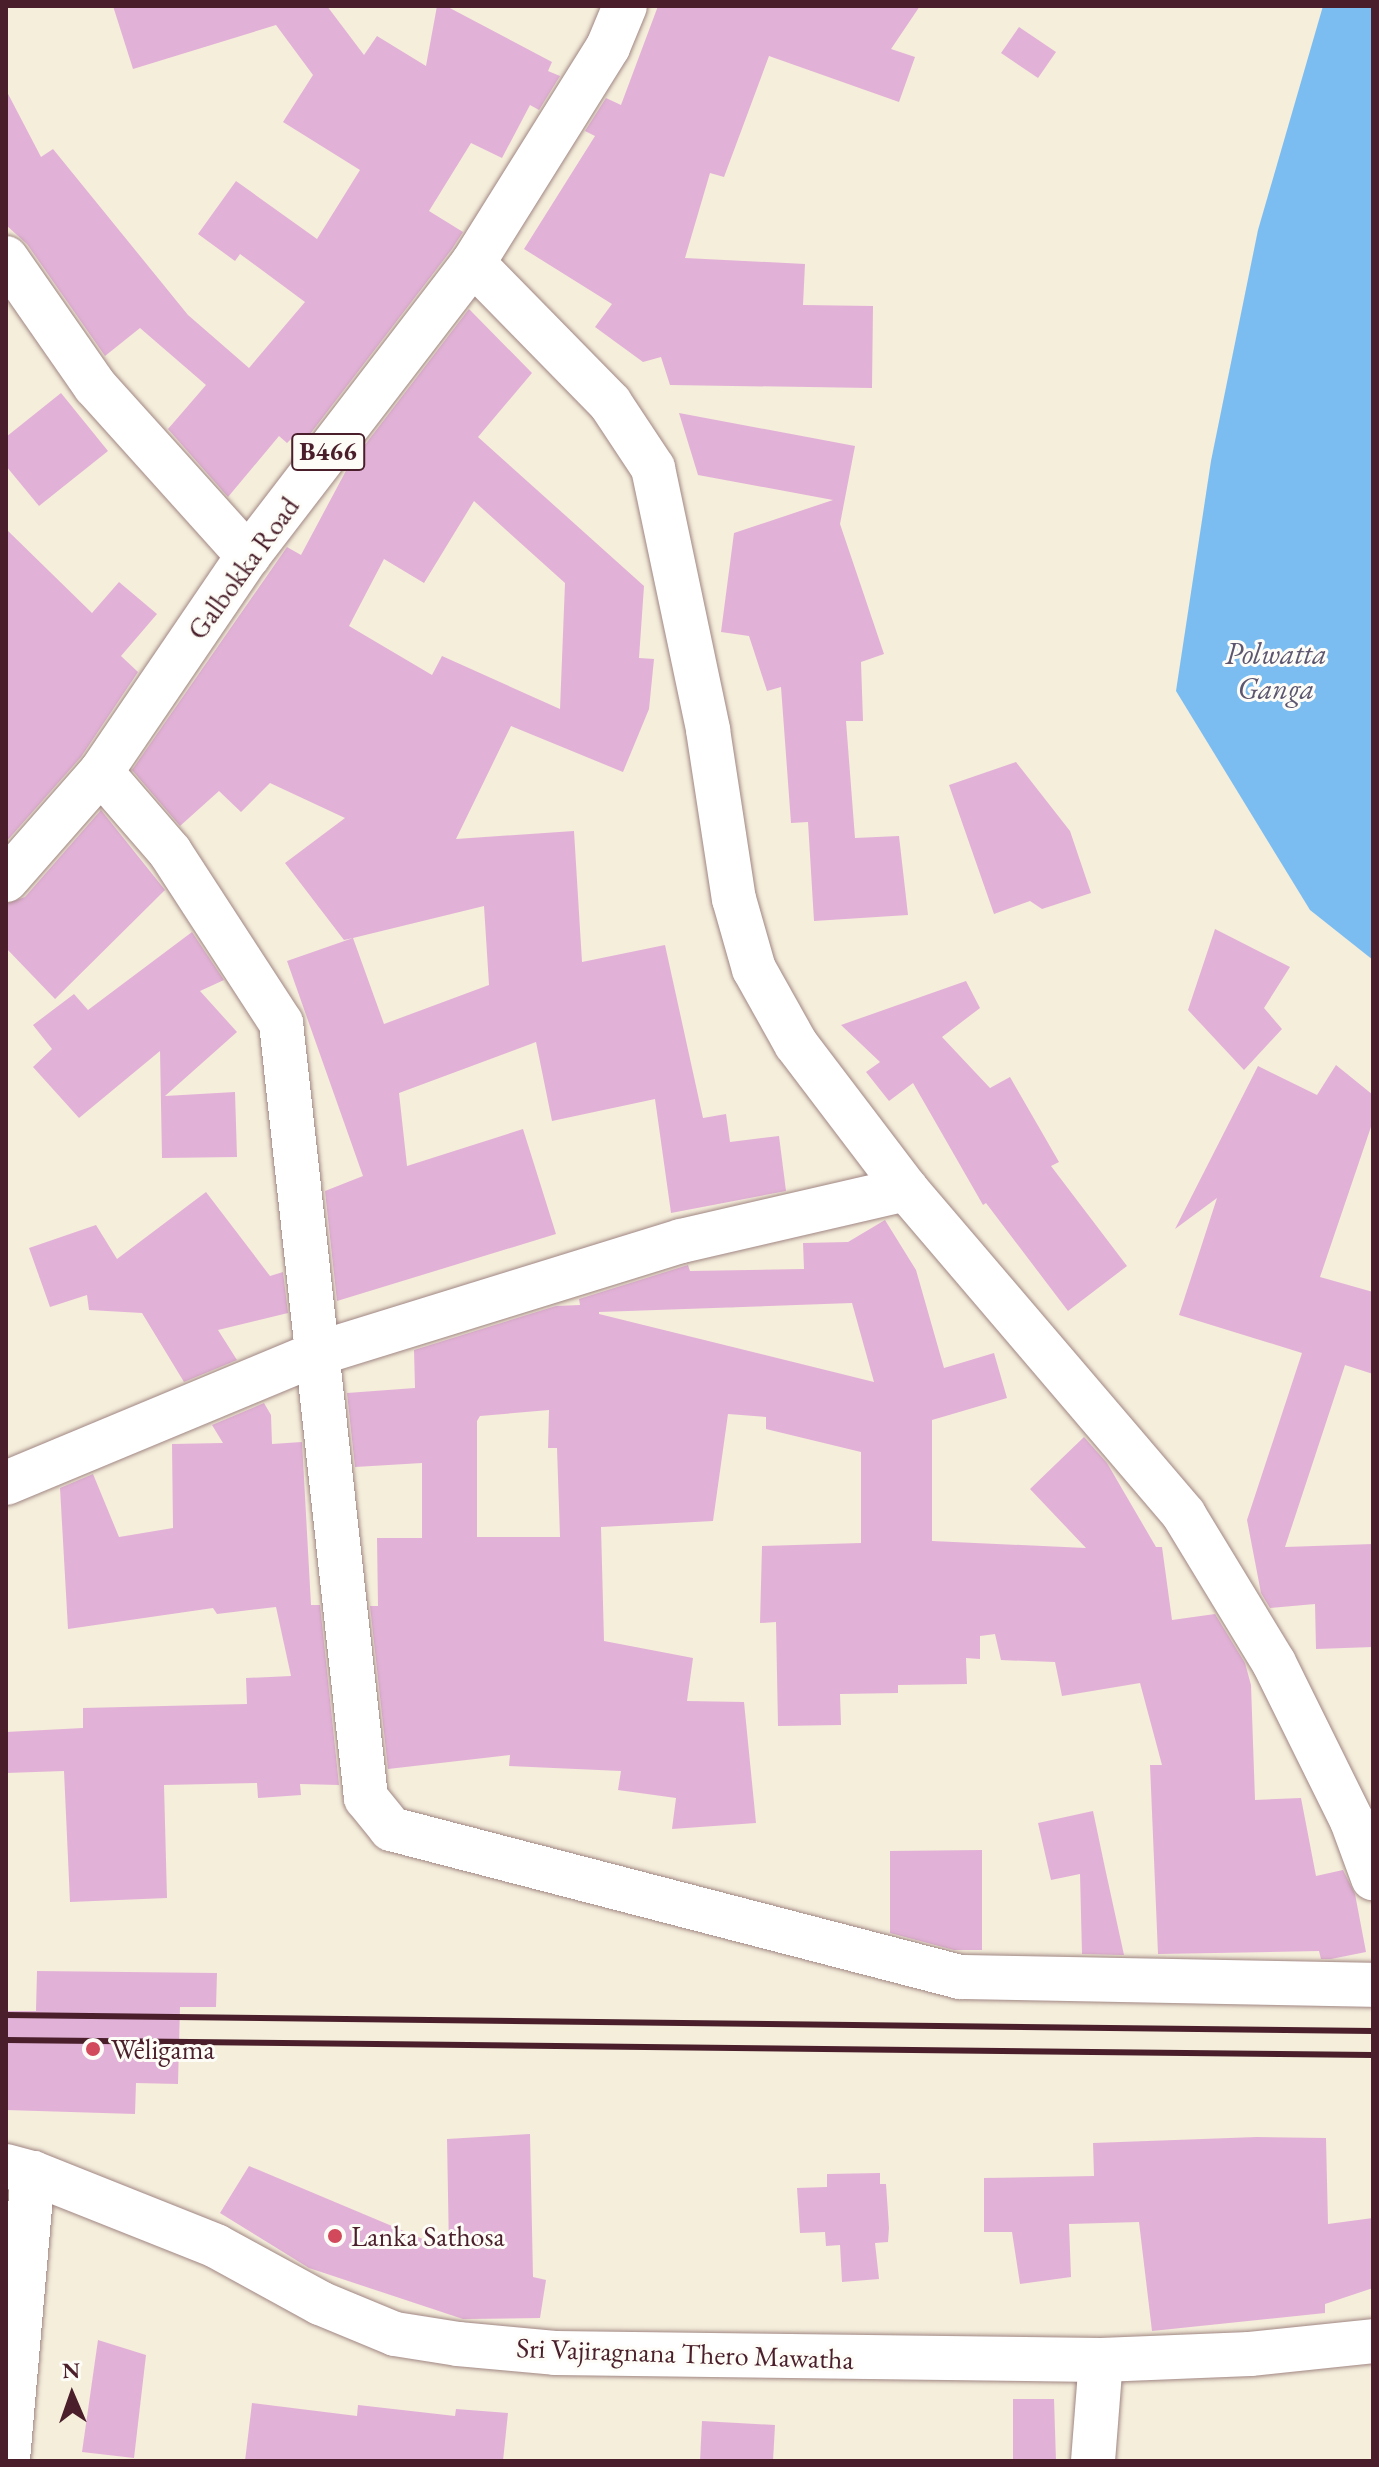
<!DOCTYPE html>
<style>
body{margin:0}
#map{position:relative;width:1379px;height:2467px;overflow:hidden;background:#f5eedb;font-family:"EB Garamond",serif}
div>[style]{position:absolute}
.water>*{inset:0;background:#7cbdf1}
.building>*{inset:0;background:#e2b1d7}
.roads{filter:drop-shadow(0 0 2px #a08683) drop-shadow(0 0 2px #a08683)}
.minor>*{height:44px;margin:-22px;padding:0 22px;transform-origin:22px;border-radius:22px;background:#fff}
.secondary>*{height:44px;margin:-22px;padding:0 22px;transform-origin:22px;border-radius:22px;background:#fff}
.primary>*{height:44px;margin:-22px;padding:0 22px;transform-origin:22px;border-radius:22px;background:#fff}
.rail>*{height:6px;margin:-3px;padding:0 3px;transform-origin:3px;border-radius:3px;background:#4a1f2b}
.dots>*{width:22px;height:22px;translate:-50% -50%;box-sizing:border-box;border:4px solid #fdfcf7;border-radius:50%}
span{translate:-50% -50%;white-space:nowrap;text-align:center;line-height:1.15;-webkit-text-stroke:6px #fdfcf7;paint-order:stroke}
.shield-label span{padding:2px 6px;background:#fdfcf7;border:2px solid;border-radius:6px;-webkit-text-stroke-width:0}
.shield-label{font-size:26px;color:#4a1f2b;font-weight:700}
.street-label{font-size:28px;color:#4a1f2b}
.poi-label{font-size:28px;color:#4a1f2b}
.left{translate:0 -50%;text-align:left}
.water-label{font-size:30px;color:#5c5670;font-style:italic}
.frame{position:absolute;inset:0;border:8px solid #4a1f2b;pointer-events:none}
.north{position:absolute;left:32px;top:2355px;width:80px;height:80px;-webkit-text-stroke:6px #fdfcf7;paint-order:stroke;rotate:358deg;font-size:22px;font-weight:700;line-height:32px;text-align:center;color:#4a1f2b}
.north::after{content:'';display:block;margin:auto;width:28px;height:36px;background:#4a1f2b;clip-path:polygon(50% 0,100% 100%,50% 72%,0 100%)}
</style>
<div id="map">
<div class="water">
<div style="clip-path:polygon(1323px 6px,1373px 6px,1373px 960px,1310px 910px,1176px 691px,1211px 461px,1258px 230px)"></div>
</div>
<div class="building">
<div style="clip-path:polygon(113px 6px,327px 6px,364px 55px,377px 36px,426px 66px,437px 6px,446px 6px,552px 62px,548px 71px,560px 76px,539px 110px,530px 105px,502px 158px,471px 143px,429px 211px,463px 232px,452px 249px,304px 442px,293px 437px,287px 443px,279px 436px,228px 497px,168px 429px,206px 385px,140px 328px,105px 356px,27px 244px,6px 225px,6px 90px,41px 157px,53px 149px,188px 315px,249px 368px,305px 302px,240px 254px,235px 261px,198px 234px,236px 181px,317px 239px,360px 170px,283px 122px,313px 75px,276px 25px,133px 69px)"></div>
<div style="clip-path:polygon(658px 6px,920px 6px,891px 49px,915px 57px,899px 102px,769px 56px,724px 177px,710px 173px,685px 258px,805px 264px,803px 305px,873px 306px,872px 388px,670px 385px,661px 357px,643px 362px,595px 327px,612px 304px,524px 249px,595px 136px,585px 131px,606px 98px,621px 105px)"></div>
<div style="clip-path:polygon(1019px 27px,1056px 52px,1038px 78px,1001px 53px)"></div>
<div style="clip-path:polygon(evenodd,469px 309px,532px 373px,478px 437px,644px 586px,639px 658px,654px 659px,649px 709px,623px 772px,511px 726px,456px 839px,574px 831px,582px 962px,665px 945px,703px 1118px,726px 1114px,730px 1142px,779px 1136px,786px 1191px,671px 1213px,655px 1099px,552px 1121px,536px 1042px,399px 1093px,407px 1166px,523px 1129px,556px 1234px,337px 1301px,325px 1191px,363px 1176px,287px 961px,353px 938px,344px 940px,285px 863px,345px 818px,270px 783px,241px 812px,219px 791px,180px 826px,132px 770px,287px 547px,301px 555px,348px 467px,469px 309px,474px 501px,565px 583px,560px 709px,442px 656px,432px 675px,349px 626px,384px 559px,424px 583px,474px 501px,469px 309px,484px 906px,489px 985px,384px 1024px,353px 938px,484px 906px)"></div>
<div style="clip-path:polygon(61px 393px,108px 451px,39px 506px,6px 466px,6px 437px)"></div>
<div style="clip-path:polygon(679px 413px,855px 446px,840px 524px,884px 654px,861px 662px,863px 721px,846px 721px,855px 838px,899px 836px,908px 915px,814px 921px,808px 822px,791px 823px,781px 687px,767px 691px,749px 636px,721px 632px,734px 533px,833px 500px,698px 475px)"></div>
<div style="clip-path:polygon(6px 529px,92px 613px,119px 582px,157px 614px,121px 656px,138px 672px,81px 757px,6px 842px)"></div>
<div style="clip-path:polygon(1016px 762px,1070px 831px,1091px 893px,1042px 909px,1030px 901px,994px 914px,949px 785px)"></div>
<div style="clip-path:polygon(101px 810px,165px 890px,55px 999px,6px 948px,6px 904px,25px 897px)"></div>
<div style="clip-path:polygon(1215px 929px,1290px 967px,1264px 1008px,1282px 1029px,1244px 1070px,1188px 1010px)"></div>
<div style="clip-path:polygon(192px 932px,224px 980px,200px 991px,237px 1032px,165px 1096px,235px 1092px,237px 1157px,162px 1158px,160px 1051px,79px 1118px,33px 1067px,52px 1049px,33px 1025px,74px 994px,88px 1010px)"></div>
<div style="clip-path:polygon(966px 981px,980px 1008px,942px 1037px,990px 1088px,1010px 1077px,1059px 1162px,1051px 1166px,1127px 1266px,1068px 1311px,986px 1203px,983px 1205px,913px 1083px,889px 1101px,866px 1072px,880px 1062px,841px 1025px)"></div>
<div style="clip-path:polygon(1336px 1065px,1373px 1095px,1373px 1121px,1320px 1277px,1373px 1292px,1373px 1374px,1345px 1365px,1285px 1547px,1373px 1544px,1373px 1647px,1316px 1649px,1315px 1604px,1270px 1608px,1261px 1593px,1247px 1520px,1302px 1353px,1179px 1315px,1217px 1198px,1175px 1229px,1258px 1066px,1317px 1095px)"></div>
<div style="clip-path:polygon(206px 1192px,270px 1276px,283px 1272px,288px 1313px,218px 1330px,237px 1360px,184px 1382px,142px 1313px,89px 1310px,87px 1295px,50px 1307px,29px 1248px,96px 1225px,117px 1259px)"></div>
<div style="clip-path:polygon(evenodd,885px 1220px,916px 1270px,944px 1368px,994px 1353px,1007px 1398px,932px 1420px,932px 1541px,1086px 1548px,1030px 1489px,1084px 1437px,1107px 1463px,1156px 1547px,1162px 1547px,1172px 1620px,1215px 1614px,1245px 1663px,1251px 1685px,1255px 1800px,1301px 1798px,1316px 1876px,1343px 1870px,1355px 1894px,1366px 1952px,1331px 1959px,1321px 1959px,1319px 1951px,1158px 1954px,1150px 1765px,1162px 1765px,1140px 1683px,1062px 1696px,1055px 1662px,1001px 1660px,995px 1634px,980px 1636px,980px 1659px,966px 1658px,967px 1684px,898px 1685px,898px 1693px,840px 1694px,841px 1725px,778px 1726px,776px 1622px,760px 1623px,762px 1546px,861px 1543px,861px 1452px,766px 1429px,766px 1417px,728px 1414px,713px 1521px,601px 1527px,604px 1641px,693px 1658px,687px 1701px,744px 1702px,756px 1823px,672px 1829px,676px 1798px,618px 1790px,621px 1771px,509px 1766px,510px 1755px,388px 1769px,370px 1606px,378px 1606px,377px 1538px,422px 1538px,422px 1463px,355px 1467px,347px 1393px,415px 1388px,414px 1350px,556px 1306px,580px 1305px,579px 1299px,688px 1265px,690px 1271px,804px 1269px,803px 1243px,848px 1242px,885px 1220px,852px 1303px,874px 1382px,599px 1314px,599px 1312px,852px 1303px,885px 1220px,549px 1410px,548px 1448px,557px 1448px,560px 1537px,477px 1537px,477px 1421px,480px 1416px,549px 1410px)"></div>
<div style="clip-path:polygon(264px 1403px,271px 1415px,272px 1444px,302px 1442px,311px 1605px,320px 1605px,339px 1785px,300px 1784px,301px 1795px,258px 1798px,257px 1783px,164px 1785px,167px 1898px,70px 1902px,64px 1771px,6px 1773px,6px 1732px,83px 1728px,83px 1708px,247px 1704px,246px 1678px,291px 1676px,276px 1607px,217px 1614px,213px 1608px,68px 1629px,60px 1488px,93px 1474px,119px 1537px,173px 1528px,172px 1444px,223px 1443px,212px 1425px)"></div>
<div style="clip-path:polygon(1093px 1811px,1105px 1868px,1124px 1955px,1082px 1954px,1080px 1874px,1051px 1880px,1038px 1823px)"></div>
<div style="clip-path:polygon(982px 1850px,982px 1950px,954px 1950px,890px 1933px,890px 1851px)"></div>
<div style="clip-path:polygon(37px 1971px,217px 1973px,216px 2007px,180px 2007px,178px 2084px,136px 2083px,135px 2114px,6px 2110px,6px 2011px,36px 2011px)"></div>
<div style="clip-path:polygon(530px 2134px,533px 2277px,546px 2280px,540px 2318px,463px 2319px,309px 2268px,220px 2213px,249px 2166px,449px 2250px,447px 2139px)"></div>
<div style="clip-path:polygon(1257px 2137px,1326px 2138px,1328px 2224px,1373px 2218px,1373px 2288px,1325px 2304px,1325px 2313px,1152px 2331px,1139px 2222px,1069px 2224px,1071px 2277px,1020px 2284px,1012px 2232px,984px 2232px,984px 2178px,1094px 2176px,1093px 2143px)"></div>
<div style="clip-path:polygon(880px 2173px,880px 2184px,886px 2184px,889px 2228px,888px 2242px,875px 2243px,879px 2279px,842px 2282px,840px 2245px,826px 2246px,825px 2232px,800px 2233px,797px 2188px,827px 2187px,827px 2174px)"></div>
<div style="clip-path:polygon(98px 2340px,146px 2355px,134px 2458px,82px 2452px)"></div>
<div style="clip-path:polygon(1013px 2399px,1054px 2399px,1056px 2461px,1013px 2461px)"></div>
<div style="clip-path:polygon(252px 2403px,357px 2416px,358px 2405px,455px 2416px,456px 2409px,508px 2413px,503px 2461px,245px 2461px)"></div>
<div style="clip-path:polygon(702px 2421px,775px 2425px,773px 2461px,700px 2461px)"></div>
</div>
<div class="roads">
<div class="minor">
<div style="left:6px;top:258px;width:156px;rotate:55.2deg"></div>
<div style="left:95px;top:386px;width:229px;rotate:48deg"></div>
<div style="left:101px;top:772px;width:106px;rotate:49.2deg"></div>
<div style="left:170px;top:852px;width:204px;rotate:57deg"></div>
<div style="left:281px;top:1023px;width:780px;rotate:83.74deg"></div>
<div style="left:366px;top:1798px;width:40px;rotate:51deg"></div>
<div style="left:391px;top:1829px;width:588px;rotate:14.58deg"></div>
<div style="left:960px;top:1977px;width:413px;rotate:1.1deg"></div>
<div style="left:6px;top:1483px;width:336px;rotate:-22.6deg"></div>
<div style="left:316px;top:1354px;width:382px;rotate:-17.2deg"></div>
<div style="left:681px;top:1241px;width:231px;rotate:-13deg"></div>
<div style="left:1093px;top:2461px;width:101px;rotate:-85.5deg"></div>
</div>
<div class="secondary">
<div style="left:473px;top:263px;width:196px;rotate:45.6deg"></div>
<div style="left:610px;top:403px;width:78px;rotate:56.5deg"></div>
<div style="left:653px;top:468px;width:268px;rotate:78.1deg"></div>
<div style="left:708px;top:730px;width:171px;rotate:81.3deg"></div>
<div style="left:734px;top:899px;width:73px;rotate:74.1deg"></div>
<div style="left:754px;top:969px;width:86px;rotate:60.8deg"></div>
<div style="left:796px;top:1044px;width:182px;rotate:52.8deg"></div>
<div style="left:906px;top:1189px;width:428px;rotate:49.5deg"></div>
<div style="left:1184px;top:1515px;width:173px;rotate:58.7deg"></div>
<div style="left:1274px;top:1663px;width:176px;rotate:63.7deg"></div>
<div style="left:1352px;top:1821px;width:61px;rotate:69.8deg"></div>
<div style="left:33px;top:2173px;width:197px;rotate:21.7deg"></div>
<div style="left:216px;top:2246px;width:119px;rotate:28.7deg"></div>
<div style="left:320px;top:2303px;width:81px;rotate:22.5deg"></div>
<div style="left:395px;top:2334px;width:64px;rotate:9deg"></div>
<div style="left:458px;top:2344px;width:97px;rotate:5.3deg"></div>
<div style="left:555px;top:2353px;width:546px;rotate:0.73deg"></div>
<div style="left:1101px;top:2360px;width:149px;rotate:-2.3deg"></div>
<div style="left:1250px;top:2354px;width:124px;rotate:-6deg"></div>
</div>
<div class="primary">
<div style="left:6px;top:880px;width:144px;rotate:-48.7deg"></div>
<div style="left:101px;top:772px;width:261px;rotate:-55.8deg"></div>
<div style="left:248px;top:556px;width:369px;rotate:-52.5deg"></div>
<div style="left:473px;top:263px;width:255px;rotate:-58deg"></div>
<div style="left:608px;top:47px;width:44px;rotate:-67.5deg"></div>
<div style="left:6px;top:2166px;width:28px;rotate:15deg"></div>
<div style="left:33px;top:2173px;width:289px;rotate:95deg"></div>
</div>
</div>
<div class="rail">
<div style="left:6px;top:2015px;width:1367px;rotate:0.67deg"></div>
<div style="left:6px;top:2040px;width:1367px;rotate:0.63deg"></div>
</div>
<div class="dots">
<div style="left:93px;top:2049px;background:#d1495b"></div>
<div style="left:335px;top:2236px;background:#d1495b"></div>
</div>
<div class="shield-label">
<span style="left:328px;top:452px">B466</span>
</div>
<div class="street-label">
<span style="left:243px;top:568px;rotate:-54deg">Galbokka Road</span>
<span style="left:685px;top:2353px;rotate:2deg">Sri Vajiragnana Thero Mawatha</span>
</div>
<div class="poi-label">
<span class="left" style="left:111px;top:2049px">Weligama</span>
<span class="left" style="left:351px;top:2236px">Lanka Sathosa</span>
</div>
<div class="water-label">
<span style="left:1276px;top:671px">Polwatta<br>Ganga</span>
</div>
<div class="frame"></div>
<div class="north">N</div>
</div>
